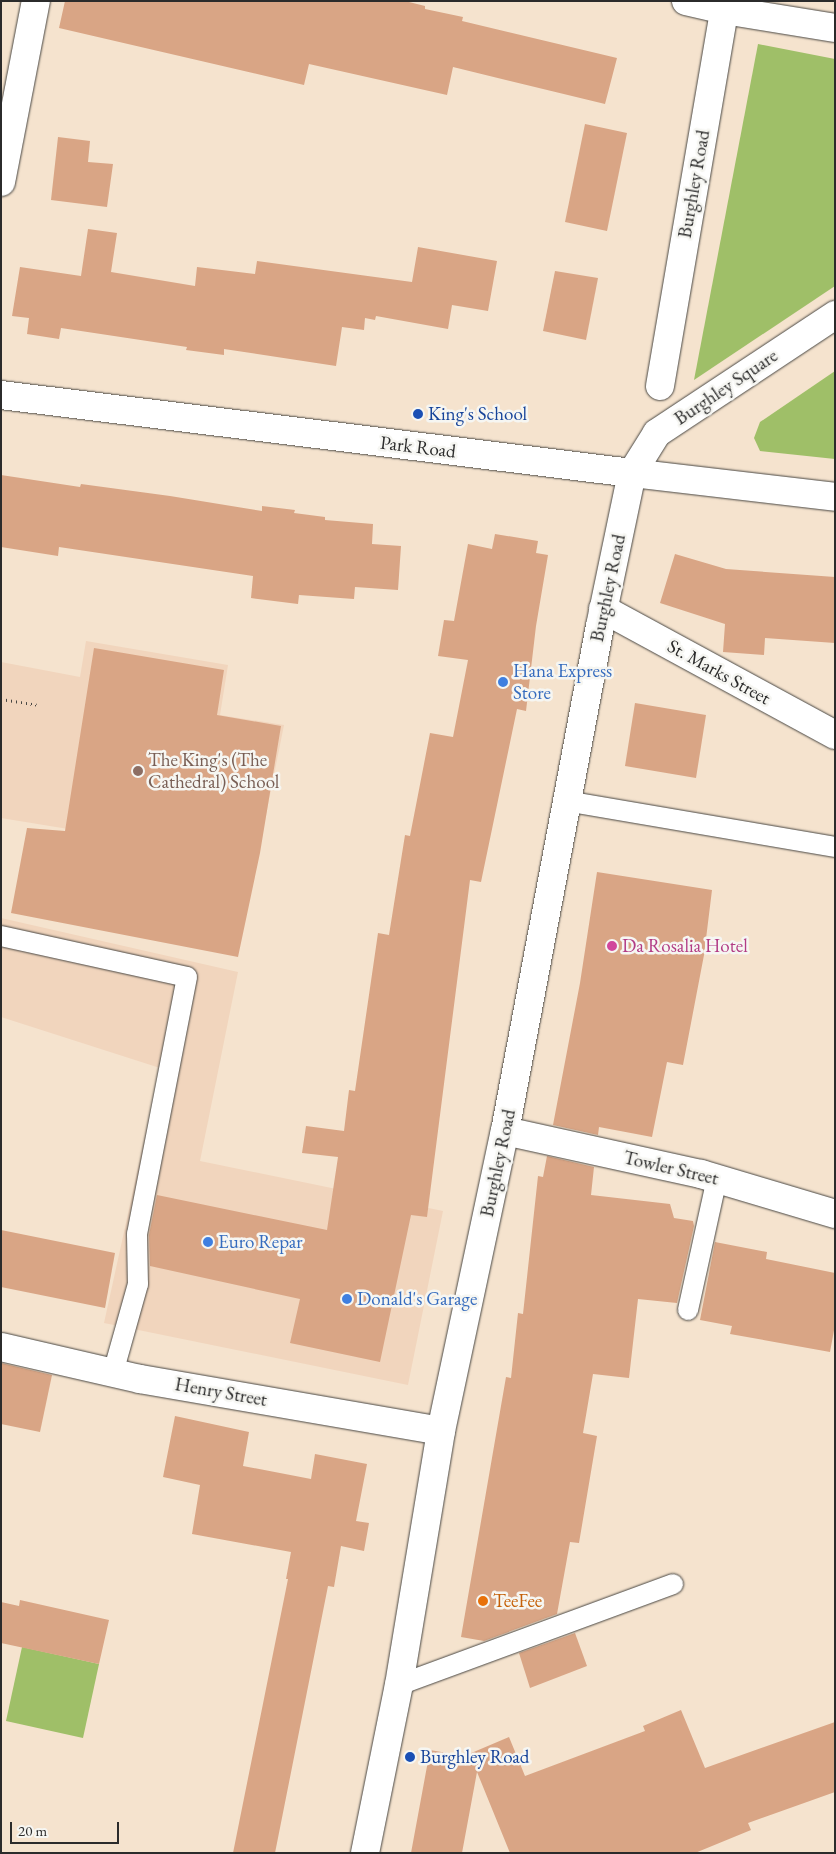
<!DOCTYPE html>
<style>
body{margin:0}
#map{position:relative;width:836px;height:1854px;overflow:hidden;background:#f5e3ce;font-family:"EB Garamond",serif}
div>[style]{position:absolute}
.built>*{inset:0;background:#f1d5bd}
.green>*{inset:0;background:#9fbf68}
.building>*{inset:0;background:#d9a585}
.path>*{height:3px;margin-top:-1.5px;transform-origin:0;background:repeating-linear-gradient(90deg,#494743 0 1px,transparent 0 5px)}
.roads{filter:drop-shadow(0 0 1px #494743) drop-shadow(0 0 1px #494743)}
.service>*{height:20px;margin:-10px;padding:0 10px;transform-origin:10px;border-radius:10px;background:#fff}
.minor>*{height:28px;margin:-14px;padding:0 14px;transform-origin:14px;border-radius:14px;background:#fff}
.tertiary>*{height:28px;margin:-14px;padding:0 14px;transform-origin:14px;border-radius:14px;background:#fff}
.dots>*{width:14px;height:14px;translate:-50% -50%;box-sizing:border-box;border:2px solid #f6f6f2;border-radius:50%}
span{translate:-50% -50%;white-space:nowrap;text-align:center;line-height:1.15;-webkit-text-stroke:5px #f6f6f2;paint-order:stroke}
.street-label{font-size:19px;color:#2b2b2b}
.transit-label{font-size:19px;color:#164399}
.left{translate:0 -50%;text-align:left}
.shop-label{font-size:19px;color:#366cbe}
.education-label{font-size:19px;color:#785e54}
.hotel-label{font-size:19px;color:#b23c85}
.food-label{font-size:19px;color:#c56008}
.frame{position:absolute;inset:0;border:2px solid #2b2b2b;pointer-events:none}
.scale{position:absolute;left:10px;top:1822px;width:109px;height:22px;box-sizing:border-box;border:2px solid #2b2b2b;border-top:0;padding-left:6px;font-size:15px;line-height:18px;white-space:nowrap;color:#2b2b2b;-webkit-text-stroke:4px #f6f6f2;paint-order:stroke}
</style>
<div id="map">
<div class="built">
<div style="clip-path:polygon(86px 641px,228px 665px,220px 715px,284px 725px,257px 860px,1px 818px,1px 662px,80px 677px)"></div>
<div style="clip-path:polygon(1px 918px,238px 972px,200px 1161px,443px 1211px,408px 1385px,104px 1323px,160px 1068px,1px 1017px)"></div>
</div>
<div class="green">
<div style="clip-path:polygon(758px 44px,835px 59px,835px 286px,694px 380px)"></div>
<div style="clip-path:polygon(835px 371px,835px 459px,760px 451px,754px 438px,760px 422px)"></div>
<div style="clip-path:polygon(22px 1647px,99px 1664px,83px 1738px,6px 1721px)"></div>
</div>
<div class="building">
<div style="clip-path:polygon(65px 1px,405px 1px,425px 6px,425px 9px,463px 17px,462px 21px,617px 58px,605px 104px,453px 67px,447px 95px,309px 64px,304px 85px,59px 28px)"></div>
<div style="clip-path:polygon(585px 124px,627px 133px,607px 231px,565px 222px)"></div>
<div style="clip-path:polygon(58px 137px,90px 141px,88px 162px,113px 164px,107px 207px,51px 200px)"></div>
<div style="clip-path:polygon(88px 229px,117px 233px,111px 272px,195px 286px,197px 267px,255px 274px,257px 261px,412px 282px,418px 247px,497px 261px,488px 311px,452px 305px,448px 329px,376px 316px,375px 320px,365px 318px,364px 330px,342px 327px,336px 366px,224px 349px,224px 355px,186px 350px,187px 347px,61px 328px,59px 339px,27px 334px,29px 318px,12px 316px,20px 267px,81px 276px)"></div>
<div style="clip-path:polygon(555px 271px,598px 278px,586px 340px,543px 331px)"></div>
<div style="clip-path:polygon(1px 475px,80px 487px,81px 484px,170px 496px,262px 511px,262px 506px,295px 510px,294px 513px,325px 517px,325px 520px,373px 524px,372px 544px,401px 546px,398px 590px,355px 587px,354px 599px,299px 595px,298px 604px,251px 598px,253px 576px,59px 547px,58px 556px,1px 547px)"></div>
<div style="clip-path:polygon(495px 534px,538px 541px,536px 553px,548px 555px,536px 626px,526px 711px,517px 709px,481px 882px,470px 880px,427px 1217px,411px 1215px,380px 1362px,290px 1343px,300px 1299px,150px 1266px,149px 1235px,157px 1195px,327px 1230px,338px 1157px,302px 1153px,306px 1126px,344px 1131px,349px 1090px,355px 1091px,378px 933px,389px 935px,405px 835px,410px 836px,430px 733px,453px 737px,468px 660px,438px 656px,444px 620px,454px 621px,468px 544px,492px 549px)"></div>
<div style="clip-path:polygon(675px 554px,726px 569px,835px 577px,835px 643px,765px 638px,764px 655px,723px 652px,725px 624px,660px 603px)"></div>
<div style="clip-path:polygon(94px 648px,224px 670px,217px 715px,281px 726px,260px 853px,238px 957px,11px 913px,27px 828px,65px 831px)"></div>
<div style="clip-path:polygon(635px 703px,706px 715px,696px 778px,625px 766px)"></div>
<div style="clip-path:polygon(597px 872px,712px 890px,704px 955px,683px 1065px,667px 1062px,652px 1137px,599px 1127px,598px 1135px,553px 1125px,580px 983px)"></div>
<div style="clip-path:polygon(547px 1156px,594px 1167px,591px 1195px,670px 1204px,674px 1218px,693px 1221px,694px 1226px,677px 1303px,638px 1299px,629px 1378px,593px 1374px,583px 1433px,597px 1436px,579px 1543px,570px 1542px,557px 1614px,484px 1641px,461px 1637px,506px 1377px,511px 1378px,518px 1313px,523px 1314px,538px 1176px,543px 1177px)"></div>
<div style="clip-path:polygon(1px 1230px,115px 1253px,105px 1308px,1px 1287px)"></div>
<div style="clip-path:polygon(715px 1242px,767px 1252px,766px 1259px,835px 1273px,835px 1325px,830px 1352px,730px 1334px,732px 1326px,700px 1320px)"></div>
<div style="clip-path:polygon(1px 1363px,52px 1375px,40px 1432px,1px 1424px)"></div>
<div style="clip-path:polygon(175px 1416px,249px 1432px,243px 1466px,311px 1479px,315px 1454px,367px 1464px,356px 1521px,369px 1523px,364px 1551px,341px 1546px,334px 1587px,328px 1586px,275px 1853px,233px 1853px,288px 1579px,286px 1579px,291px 1552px,192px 1534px,200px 1485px,163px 1477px)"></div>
<div style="clip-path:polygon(20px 1600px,109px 1620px,99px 1664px,1px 1643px,1px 1602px,19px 1606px)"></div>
<div style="clip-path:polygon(575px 1633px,587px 1666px,530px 1688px,519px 1653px)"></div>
<div style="clip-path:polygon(681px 1710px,705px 1768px,835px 1722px,835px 1792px,748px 1823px,751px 1830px,695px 1853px,510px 1853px,477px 1772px,462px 1853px,411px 1853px,430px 1750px,470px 1757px,469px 1754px,509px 1737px,525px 1776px,645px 1731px,643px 1726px)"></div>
</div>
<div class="path">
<div style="left:1px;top:699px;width:36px;rotate:9deg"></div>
</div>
<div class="roads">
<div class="service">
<div style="left:566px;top:801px;width:273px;rotate:9.7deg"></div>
<div style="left:1px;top:936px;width:190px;rotate:12.4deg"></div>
<div style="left:187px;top:977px;width:262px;rotate:101deg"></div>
<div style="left:137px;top:1234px;width:50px;rotate:88.9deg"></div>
<div style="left:138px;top:1284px;width:92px;rotate:105.7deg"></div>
<div style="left:688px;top:1310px;width:135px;rotate:-77.6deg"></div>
<div style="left:399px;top:1685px;width:292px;rotate:-20.2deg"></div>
</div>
<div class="minor">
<div style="left:1px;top:182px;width:184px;rotate:-79.1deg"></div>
<div style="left:660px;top:386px;width:391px;rotate:-80.3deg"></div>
<div style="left:632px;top:473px;width:204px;rotate:6.7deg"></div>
<div style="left:603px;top:609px;width:264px;rotate:28.5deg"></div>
<div style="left:505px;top:1131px;width:201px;rotate:12.4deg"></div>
<div style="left:701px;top:1174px;width:140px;rotate:16.6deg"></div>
<div style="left:1px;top:1347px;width:143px;rotate:13deg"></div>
<div style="left:140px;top:1379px;width:305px;rotate:9.8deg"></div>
</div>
<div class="tertiary">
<div style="left:686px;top:1px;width:39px;rotate:13deg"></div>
<div style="left:724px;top:10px;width:112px;rotate:9.2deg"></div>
<div style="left:1px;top:395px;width:636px;rotate:7.05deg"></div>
<div style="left:365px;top:1853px;width:171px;rotate:-78.6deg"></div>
<div style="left:399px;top:1685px;width:257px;rotate:-80.6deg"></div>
<div style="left:441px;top:1431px;width:307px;rotate:-78deg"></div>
<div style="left:505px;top:1131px;width:514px;rotate:-79.35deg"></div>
<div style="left:600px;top:626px;width:156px;rotate:-78.2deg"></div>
<div style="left:632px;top:473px;width:47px;rotate:-58deg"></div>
<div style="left:657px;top:433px;width:214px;rotate:-33.5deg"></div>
</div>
</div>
<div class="dots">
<div style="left:418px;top:414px;background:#1a4fb4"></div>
<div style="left:503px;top:682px;background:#3f7fe0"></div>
<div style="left:138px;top:771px;background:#8d6e63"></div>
<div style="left:612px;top:946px;background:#d1479c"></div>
<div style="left:208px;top:1242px;background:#3f7fe0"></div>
<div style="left:347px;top:1299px;background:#3f7fe0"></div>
<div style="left:483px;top:1601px;background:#e8710a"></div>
<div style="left:410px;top:1757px;background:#1a4fb4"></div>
</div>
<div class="street-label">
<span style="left:694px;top:184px;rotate:-80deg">Burghley Road</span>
<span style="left:726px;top:387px;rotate:-34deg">Burghley Square</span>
<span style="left:418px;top:447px;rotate:7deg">Park Road</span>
<span style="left:608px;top:588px;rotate:-78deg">Burghley Road</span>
<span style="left:719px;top:672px;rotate:29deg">St. Marks Street</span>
<span style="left:498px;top:1163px;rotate:-78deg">Burghley Road</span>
<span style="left:671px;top:1168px;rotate:13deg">Towler Street</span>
<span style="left:221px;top:1392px;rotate:10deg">Henry Street</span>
</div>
<div class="transit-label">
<span class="left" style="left:428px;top:414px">King's School</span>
<span class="left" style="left:420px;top:1757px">Burghley Road</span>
</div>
<div class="shop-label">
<span class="left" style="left:513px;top:682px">Hana Express<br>Store</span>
<span class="left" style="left:218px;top:1242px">Euro Repar</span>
<span class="left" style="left:357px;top:1299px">Donald's Garage</span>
</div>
<div class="education-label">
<span class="left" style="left:148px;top:771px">The King's (The<br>Cathedral) School</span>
</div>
<div class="hotel-label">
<span class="left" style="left:622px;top:946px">Da Rosalia Hotel</span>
</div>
<div class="food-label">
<span class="left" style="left:493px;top:1601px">TeeFee</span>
</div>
<div class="frame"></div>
<div class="scale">20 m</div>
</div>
